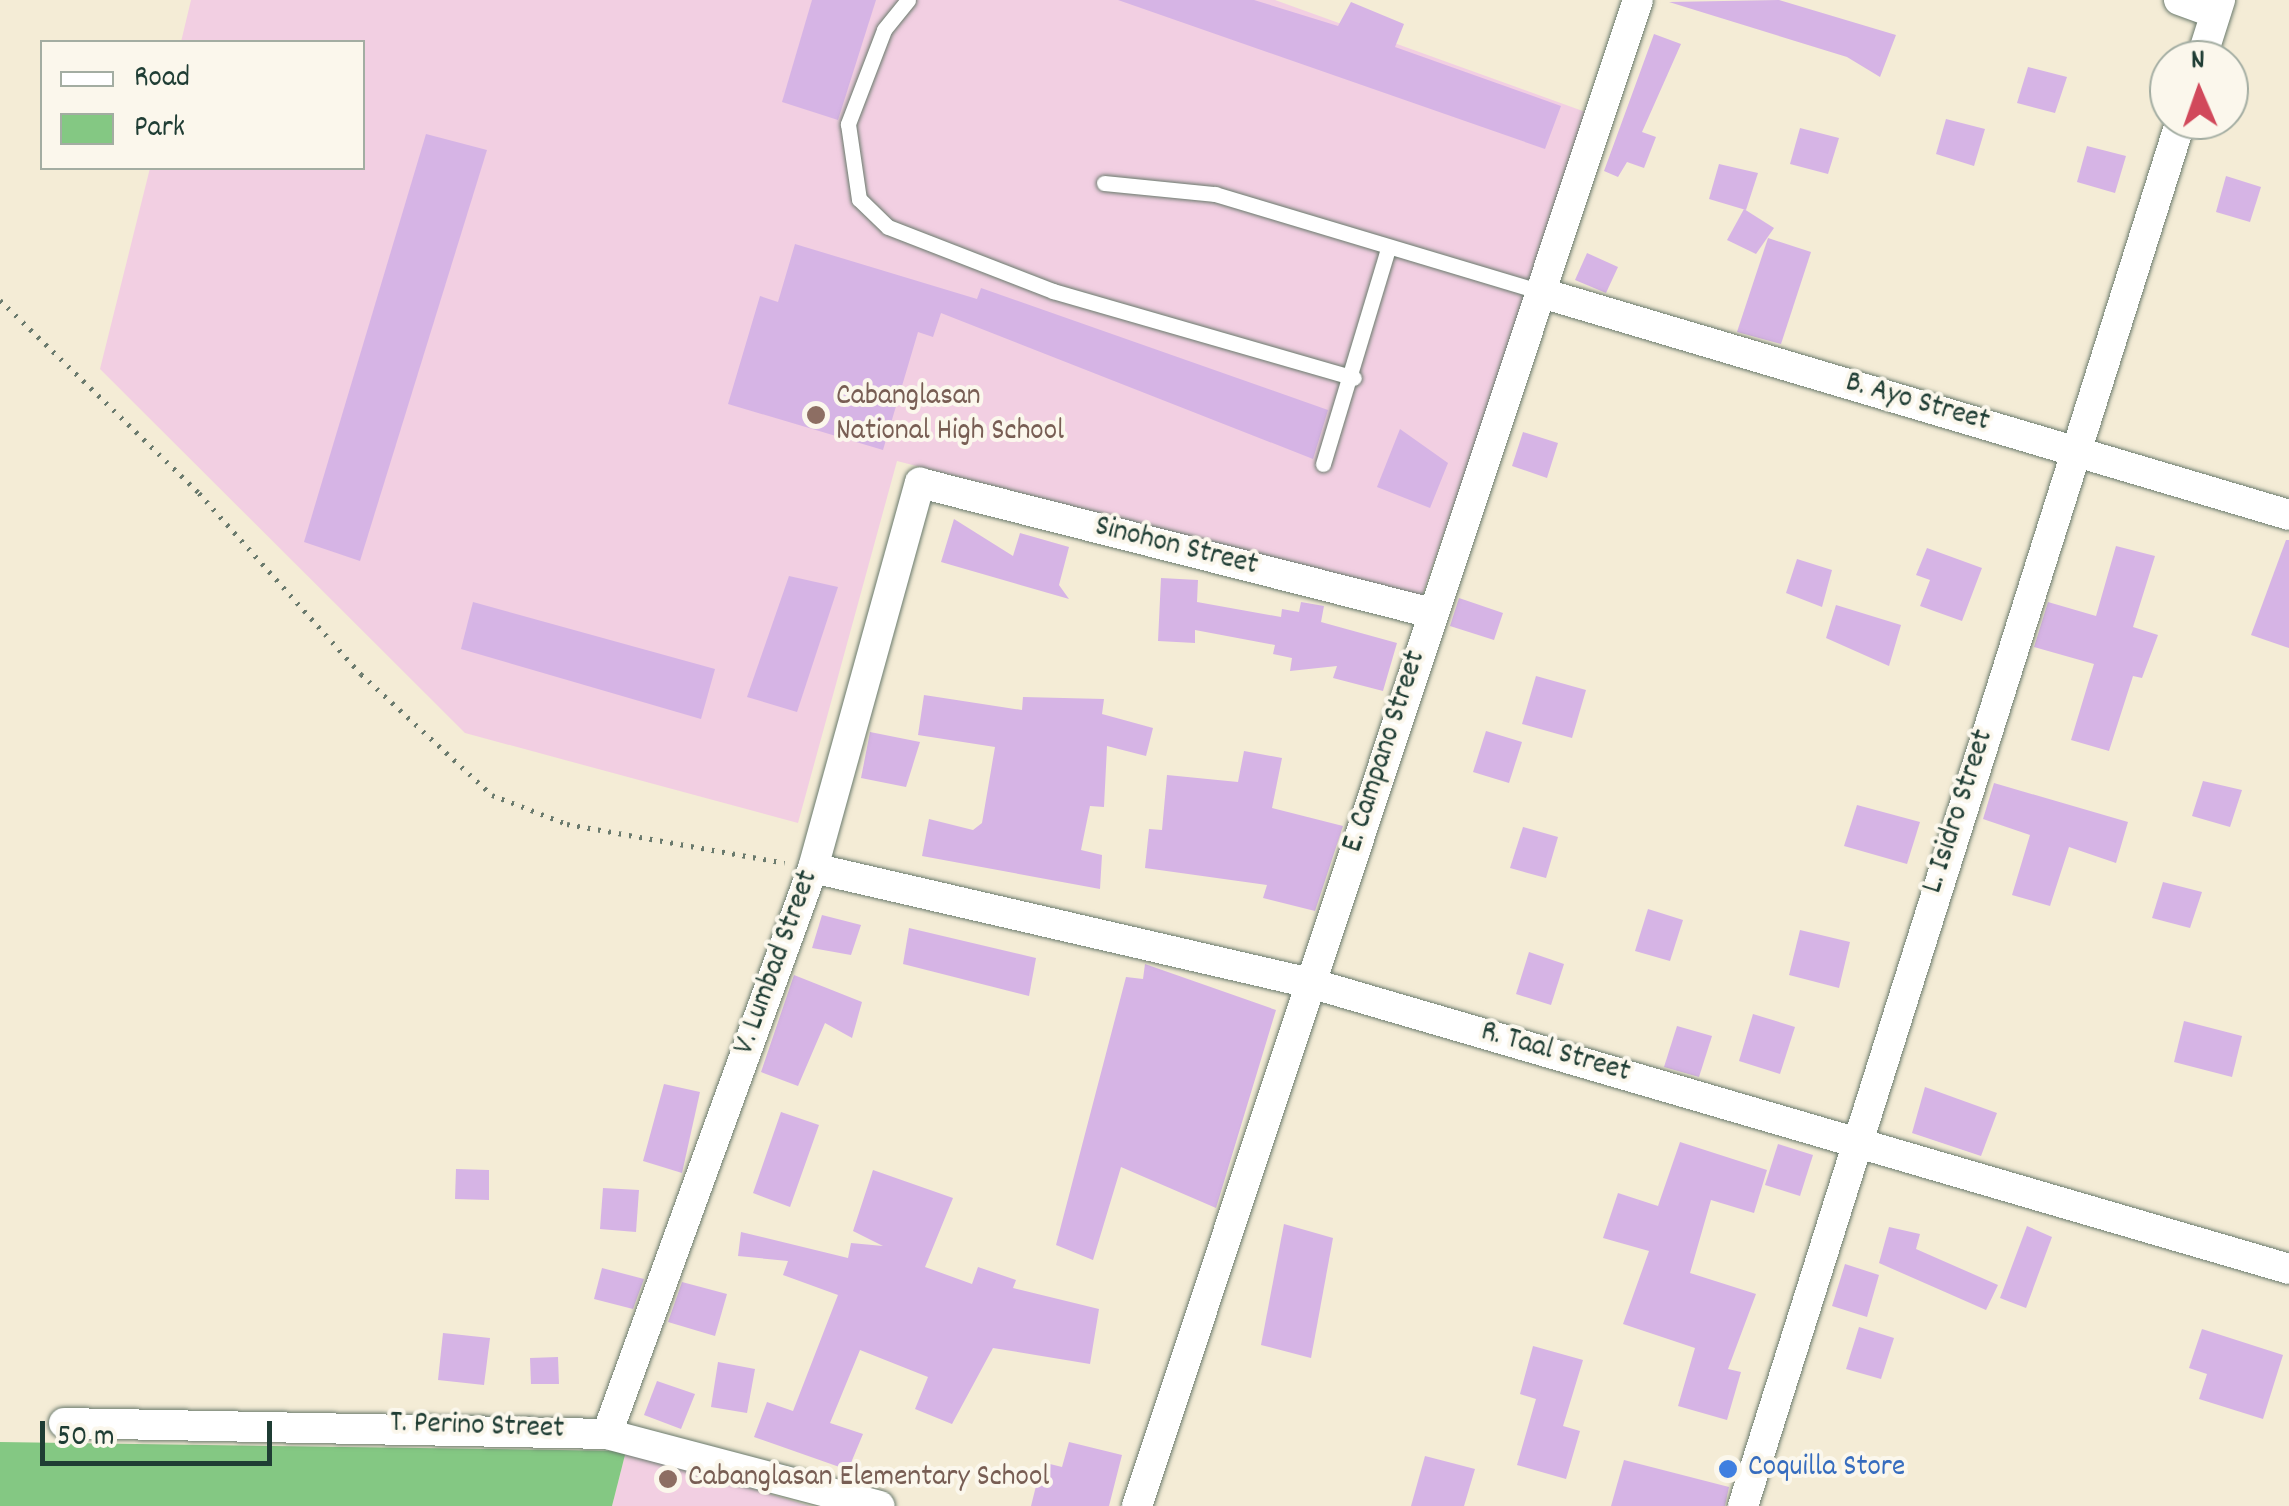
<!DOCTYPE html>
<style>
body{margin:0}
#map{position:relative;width:2289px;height:1506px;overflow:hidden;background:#f4ecd6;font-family:Dekko,sans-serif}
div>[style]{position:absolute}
.built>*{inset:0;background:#f2cfe2}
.green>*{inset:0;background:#84c883}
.building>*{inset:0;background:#d6b4e5}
.path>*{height:5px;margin-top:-2.5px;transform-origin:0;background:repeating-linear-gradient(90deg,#6a7a6d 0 2.5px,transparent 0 10.5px)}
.roads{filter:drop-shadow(0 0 2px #6a7a6d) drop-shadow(0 0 2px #6a7a6d)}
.lane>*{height:15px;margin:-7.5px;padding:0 7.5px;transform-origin:7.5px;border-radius:7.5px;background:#fff}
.street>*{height:30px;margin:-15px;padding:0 15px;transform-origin:15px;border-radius:15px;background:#fff}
.dots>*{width:28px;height:28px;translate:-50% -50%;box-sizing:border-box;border:5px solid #fbf7ec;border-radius:50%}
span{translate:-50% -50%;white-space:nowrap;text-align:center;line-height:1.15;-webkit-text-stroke:8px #fbf7ec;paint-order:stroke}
.education-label{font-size:30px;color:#785e54}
.left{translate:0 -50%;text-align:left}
.street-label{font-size:30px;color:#1f3d34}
.shop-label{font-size:30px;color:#366cbe}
.legend{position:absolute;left:40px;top:40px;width:325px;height:130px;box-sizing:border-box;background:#fbf7ec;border:2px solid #a3ada2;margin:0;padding:12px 18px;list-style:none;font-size:30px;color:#1f3d34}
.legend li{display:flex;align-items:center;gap:20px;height:50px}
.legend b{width:50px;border:2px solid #a3ada2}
.north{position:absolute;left:2149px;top:40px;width:100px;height:100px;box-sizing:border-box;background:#fbf7ec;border:2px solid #a3ada2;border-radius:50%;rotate:358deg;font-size:28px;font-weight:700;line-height:40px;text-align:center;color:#1f3d34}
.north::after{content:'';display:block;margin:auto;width:35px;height:45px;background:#d1495b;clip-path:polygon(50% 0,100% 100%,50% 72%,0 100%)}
.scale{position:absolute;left:40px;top:1421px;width:232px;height:45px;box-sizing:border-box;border:5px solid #1f3d34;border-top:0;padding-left:12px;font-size:30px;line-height:35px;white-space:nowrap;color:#1f3d34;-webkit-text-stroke:8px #fbf7ec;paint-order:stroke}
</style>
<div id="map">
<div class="built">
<div style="clip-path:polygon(191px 0,1275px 0,1591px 114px,1422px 596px,897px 461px,798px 823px,465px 733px,100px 369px,150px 168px,362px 168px,362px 42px,181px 42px)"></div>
<div style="clip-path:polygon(626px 1451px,810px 1506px,612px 1506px)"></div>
</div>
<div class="green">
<div style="clip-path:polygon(0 1442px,626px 1451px,612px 1506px,0 1506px)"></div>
</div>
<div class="building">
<div style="clip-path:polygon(812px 0,876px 0,838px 120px,782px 102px)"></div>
<div style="clip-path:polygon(1118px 0,1254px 0,1338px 26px,1351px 2px,1404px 24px,1395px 47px,1561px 106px,1545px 149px)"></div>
<div style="clip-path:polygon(1779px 0,1896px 35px,1880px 77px,1847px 57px,1669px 2px)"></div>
<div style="clip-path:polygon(1654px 34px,1681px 44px,1642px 132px,1656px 137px,1644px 168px,1627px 162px,1618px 177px,1604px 171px)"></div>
<div style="clip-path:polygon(2028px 67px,2067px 77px,2055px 113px,2017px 103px)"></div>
<div style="clip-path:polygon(1946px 119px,1985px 129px,1974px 166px,1936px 154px)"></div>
<div style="clip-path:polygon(1800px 128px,1839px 138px,1828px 174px,1790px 164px)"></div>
<div style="clip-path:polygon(426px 134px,487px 150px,360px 561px,304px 542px)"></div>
<div style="clip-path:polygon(2087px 146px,2126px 156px,2115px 193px,2077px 182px)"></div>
<div style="clip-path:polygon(1719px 164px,1758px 173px,1746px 210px,1709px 199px)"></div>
<div style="clip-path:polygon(2226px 176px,2261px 187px,2250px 222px,2216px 212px)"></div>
<div style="clip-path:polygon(1744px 209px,1774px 228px,1756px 254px,1727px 240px)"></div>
<div style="clip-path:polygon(1768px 238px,1811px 252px,1781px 344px,1737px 332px)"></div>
<div style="clip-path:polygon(795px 244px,977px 299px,981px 288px,1328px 410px,1313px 459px,941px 313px,933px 337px,918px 332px,883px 450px,728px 404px,760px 296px,778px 302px)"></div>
<div style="clip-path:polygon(1587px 253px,1618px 267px,1606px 293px,1575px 280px)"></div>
<div style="clip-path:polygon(1400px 429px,1448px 463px,1430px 508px,1377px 487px)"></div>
<div style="clip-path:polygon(1523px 432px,1558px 443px,1547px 478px,1512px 466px)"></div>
<div style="clip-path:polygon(954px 519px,1013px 556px,1020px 533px,1069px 547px,1059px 585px,1069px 599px,941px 562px)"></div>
<div style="clip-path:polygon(2286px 540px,2289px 540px,2289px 648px,2251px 635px)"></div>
<div style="clip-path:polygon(2116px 546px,2155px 556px,2133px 627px,2158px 635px,2142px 678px,2133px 676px,2109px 751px,2071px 740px,2094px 664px,2034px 647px,2048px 602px,2096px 616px)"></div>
<div style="clip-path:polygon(1927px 548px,1982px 568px,1962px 621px,1920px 606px,1930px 580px,1916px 575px)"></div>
<div style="clip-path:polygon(1797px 559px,1832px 570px,1822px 607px,1786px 593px)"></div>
<div style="clip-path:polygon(789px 576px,838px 587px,797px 712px,747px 697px)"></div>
<div style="clip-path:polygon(1161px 578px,1198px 580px,1197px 602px,1281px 617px,1282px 609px,1299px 612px,1301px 602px,1324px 606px,1321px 622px,1397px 643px,1383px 691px,1333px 678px,1337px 666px,1290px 671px,1292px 658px,1273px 654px,1275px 645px,1195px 630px,1195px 643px,1158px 641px)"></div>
<div style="clip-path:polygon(1459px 598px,1503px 613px,1494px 640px,1450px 626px)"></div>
<div style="clip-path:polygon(473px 602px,715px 669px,701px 719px,461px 649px)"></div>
<div style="clip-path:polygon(1836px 605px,1901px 625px,1889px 666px,1826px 638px)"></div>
<div style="clip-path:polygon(1536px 676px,1586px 690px,1572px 738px,1522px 724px)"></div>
<div style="clip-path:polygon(924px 695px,1022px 710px,1023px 697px,1104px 699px,1102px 714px,1153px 728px,1146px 756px,1107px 746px,1104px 807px,1090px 806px,1081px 850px,1102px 855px,1100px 889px,922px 856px,929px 819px,973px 830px,982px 823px,995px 747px,918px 735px)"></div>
<div style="clip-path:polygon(1486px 731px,1522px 742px,1509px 783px,1473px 772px)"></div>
<div style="clip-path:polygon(870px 732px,920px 742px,906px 787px,861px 778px)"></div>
<div style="clip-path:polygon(1244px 751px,1282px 758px,1272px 808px,1343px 826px,1315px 911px,1263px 898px,1267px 885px,1145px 868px,1149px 829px,1162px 830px,1167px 775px,1238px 782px)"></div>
<div style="clip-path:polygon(2203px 781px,2242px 790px,2230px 827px,2192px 816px)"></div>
<div style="clip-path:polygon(1994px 783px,2128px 822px,2116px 863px,2069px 847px,2050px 906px,2012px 895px,2030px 835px,1983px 819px)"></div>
<div style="clip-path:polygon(1857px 805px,1920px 822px,1907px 864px,1844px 846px)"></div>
<div style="clip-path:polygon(1523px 827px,1558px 837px,1546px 878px,1510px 868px)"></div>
<div style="clip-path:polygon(2163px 882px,2202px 892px,2190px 928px,2152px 918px)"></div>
<div style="clip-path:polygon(1648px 909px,1683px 920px,1670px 961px,1635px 951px)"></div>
<div style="clip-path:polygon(822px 915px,861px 925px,851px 955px,812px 948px)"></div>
<div style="clip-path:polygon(909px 928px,1036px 958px,1029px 996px,903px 964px)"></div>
<div style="clip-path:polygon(1800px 930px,1850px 942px,1839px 988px,1789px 975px)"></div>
<div style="clip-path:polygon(1529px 952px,1564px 964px,1551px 1005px,1516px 994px)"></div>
<div style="clip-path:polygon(1145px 964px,1276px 1010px,1216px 1208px,1121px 1167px,1093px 1260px,1056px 1245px,1126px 977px,1143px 979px)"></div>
<div style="clip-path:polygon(794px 975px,862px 1002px,852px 1038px,825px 1023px,798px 1086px,761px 1072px)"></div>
<div style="clip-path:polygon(1753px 1014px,1795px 1027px,1780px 1074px,1739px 1061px)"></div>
<div style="clip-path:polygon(2184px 1021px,2242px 1036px,2232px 1077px,2174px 1062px)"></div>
<div style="clip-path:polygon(1677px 1026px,1712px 1036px,1699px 1077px,1664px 1067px)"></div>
<div style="clip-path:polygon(664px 1084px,700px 1092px,682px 1173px,643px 1161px)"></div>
<div style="clip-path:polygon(1925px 1087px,1997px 1113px,1981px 1156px,1912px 1133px)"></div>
<div style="clip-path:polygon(781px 1112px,819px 1125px,790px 1207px,753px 1193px)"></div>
<div style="clip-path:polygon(1680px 1142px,1767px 1170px,1754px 1213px,1711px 1200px,1690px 1273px,1756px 1294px,1728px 1369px,1741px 1372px,1727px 1420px,1678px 1406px,1695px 1348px,1623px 1324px,1649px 1251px,1603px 1238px,1618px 1193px,1658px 1206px)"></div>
<div style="clip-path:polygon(1778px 1144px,1813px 1155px,1800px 1196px,1765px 1185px)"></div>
<div style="clip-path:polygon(456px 1169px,489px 1170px,489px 1200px,455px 1199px)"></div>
<div style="clip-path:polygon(873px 1170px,953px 1198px,925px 1267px,972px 1284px,978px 1267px,1016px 1280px,1013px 1288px,1099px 1309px,1090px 1364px,993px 1348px,952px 1424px,915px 1409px,928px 1377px,860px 1350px,830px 1423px,863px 1434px,848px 1470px,754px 1437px,767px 1402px,793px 1411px,838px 1295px,783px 1275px,788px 1261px,738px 1256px,741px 1232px,848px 1258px,851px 1243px,883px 1246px,853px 1231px)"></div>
<div style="clip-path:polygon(603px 1188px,639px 1190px,636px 1232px,600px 1229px)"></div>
<div style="clip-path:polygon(1284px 1224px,1333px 1238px,1311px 1358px,1261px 1345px)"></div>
<div style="clip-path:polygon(2027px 1226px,2052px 1237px,2026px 1308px,2000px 1298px)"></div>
<div style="clip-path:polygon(1889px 1227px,1920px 1234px,1916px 1249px,1998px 1285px,1986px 1310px,1879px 1263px)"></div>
<div style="clip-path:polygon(1845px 1264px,1879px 1275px,1867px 1317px,1832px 1306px)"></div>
<div style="clip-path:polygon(602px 1268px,644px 1279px,633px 1309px,594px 1299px)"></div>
<div style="clip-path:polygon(682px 1282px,727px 1294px,715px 1336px,668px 1322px)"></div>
<div style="clip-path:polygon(1859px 1327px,1894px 1338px,1881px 1379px,1846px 1369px)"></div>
<div style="clip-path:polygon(2202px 1329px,2283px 1355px,2263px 1419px,2199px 1399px,2207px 1374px,2189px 1368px)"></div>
<div style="clip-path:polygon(443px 1333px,490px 1338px,484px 1385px,438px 1380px)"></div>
<div style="clip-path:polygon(1533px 1346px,1583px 1360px,1563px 1426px,1580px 1431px,1566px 1479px,1517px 1465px,1536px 1399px,1520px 1394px)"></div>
<div style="clip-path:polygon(558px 1357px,559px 1384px,531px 1384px,530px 1358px)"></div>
<div style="clip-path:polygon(718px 1362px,755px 1369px,747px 1413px,711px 1407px)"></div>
<div style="clip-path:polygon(657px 1381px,695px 1394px,681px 1429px,644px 1415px)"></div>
<div style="clip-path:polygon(1069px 1442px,1122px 1455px,1109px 1506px,1031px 1506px,1042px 1462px,1062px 1467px)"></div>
<div style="clip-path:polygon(1425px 1456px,1475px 1469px,1464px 1506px,1411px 1506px)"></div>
<div style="clip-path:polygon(1624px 1460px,1729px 1487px,1725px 1506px,1611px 1506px)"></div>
</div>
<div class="path">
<div style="left:0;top:300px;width:277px;rotate:44.1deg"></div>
<div style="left:199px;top:493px;width:243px;rotate:48.2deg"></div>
<div style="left:361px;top:674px;width:178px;rotate:42.7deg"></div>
<div style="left:492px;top:795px;width:80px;rotate:21.1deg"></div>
<div style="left:567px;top:824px;width:221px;rotate:10.1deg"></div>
</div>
<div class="roads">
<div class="lane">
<div style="left:908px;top:0;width:38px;rotate:129deg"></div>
<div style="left:884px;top:30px;width:101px;rotate:111deg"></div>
<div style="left:848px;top:124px;width:76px;rotate:81.7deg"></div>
<div style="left:859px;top:199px;width:40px;rotate:44deg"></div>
<div style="left:888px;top:227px;width:177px;rotate:21.2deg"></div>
<div style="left:1053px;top:291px;width:313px;rotate:16.1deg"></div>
<div style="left:1104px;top:183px;width:112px;rotate:5.7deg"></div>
<div style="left:1215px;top:194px;width:344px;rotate:16.7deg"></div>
<div style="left:1323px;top:464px;width:225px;rotate:-73.2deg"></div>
</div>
<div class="street">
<div style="left:2179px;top:0;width:38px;rotate:20deg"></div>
<div style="left:2201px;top:60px;width:63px;rotate:-72.4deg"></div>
<div style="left:1545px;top:294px;width:776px;rotate:16.54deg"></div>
<div style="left:813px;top:868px;width:510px;rotate:13.03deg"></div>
<div style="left:1310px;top:983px;width:1020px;rotate:16.28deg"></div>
<div style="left:64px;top:1423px;width:543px;rotate:1.16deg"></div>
<div style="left:607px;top:1434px;width:282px;rotate:14.8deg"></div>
<div style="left:607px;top:1434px;width:602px;rotate:-70deg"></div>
<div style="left:813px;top:868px;width:400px;rotate:-74.5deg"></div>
<div style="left:920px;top:483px;width:528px;rotate:14.25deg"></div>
<div style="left:1137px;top:1506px;width:1587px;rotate:-71.6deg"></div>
<div style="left:1743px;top:1506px;width:1454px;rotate:-72.46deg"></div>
</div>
</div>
<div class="dots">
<div style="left:816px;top:415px;background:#8d6e63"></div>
<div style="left:1728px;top:1469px;background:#3f7fe0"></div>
<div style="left:668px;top:1479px;background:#8d6e63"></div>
</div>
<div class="education-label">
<span class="left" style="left:836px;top:415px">Cabanglasan<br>National High School</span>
<span class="left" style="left:688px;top:1479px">Cabanglasan Elementary School</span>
</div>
<div class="street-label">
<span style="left:1917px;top:404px;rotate:16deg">B. Ayo Street</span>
<span style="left:1176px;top:548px;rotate:14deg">Sinohon Street</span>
<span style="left:1386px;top:752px;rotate:-72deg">E. Campano Street</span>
<span style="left:1960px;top:812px;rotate:-72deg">L. Isidro Street</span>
<span style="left:778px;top:963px;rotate:-70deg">V. Lumbad Street</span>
<span style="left:1555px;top:1054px;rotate:16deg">R. Taal Street</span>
<span style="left:477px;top:1428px;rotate:2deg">T. Perino Street</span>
</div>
<div class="shop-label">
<span class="left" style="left:1748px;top:1469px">Coquilla Store</span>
</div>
<ul class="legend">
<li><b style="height:12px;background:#fff"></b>Road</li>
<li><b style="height:28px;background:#84c883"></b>Park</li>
</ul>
<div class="north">N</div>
<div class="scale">50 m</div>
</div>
